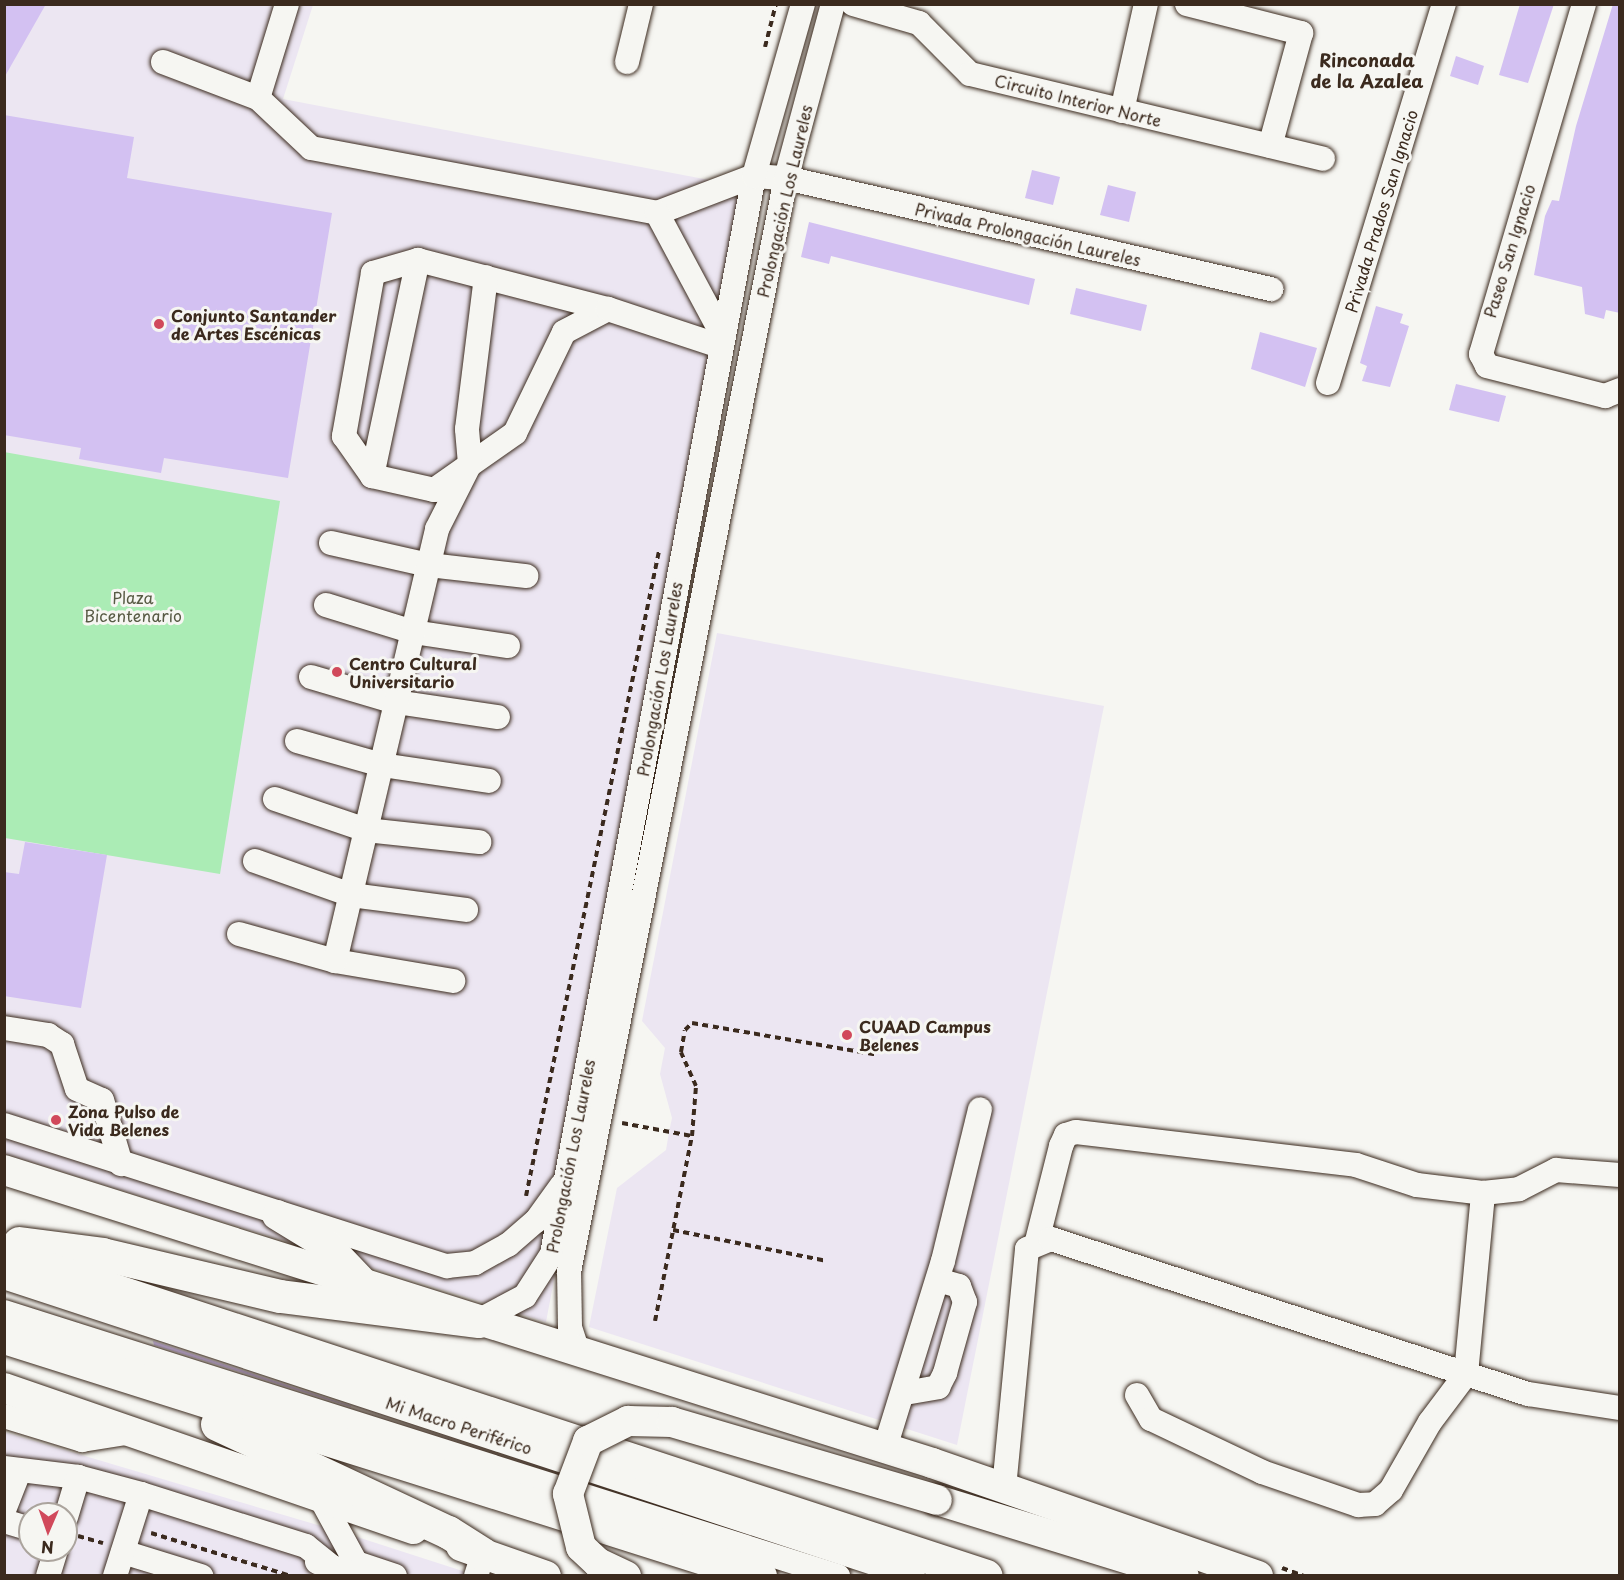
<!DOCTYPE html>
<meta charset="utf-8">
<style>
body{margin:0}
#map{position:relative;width:1624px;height:1580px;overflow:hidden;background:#f6f6f2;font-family:"Playpen Sans",sans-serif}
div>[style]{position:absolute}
.built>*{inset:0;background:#ece6f2}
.green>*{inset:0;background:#abecb5}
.building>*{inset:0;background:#d3c1f2}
.path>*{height:4px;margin-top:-2px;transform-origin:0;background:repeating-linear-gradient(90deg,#3b2a1e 0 6px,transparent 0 10.5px)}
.roads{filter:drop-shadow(0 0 2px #3b2a1e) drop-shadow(0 0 2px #3b2a1e)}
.minor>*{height:24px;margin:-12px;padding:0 12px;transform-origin:12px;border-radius:12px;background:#f6f6f2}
.major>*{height:30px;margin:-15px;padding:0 15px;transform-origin:15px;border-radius:15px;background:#f6f6f2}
.highway>*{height:33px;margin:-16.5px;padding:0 16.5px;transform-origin:16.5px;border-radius:16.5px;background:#f6f6f2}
.bridges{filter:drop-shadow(0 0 2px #3b2a1e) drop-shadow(0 0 2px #3b2a1e)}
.major-bridge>*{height:30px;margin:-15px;padding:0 15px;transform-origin:15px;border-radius:15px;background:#f6f6f2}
.dots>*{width:16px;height:16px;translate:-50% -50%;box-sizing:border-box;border:3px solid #f6f6f2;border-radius:50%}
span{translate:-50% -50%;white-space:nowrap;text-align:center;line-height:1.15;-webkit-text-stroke:6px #f6f6f2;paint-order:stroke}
.street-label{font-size:16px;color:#3b2a1e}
.poi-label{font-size:16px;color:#3b2a1e;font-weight:700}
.left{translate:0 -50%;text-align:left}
.park-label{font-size:16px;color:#575a44}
.neighbourhood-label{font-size:18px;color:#3b2a1e;font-weight:700}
.frame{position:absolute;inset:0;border:6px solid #3b2a1e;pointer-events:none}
.north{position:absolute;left:18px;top:1502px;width:60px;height:60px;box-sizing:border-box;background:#f6f6f2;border:2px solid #aba49d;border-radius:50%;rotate:182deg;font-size:16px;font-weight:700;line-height:24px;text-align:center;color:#3b2a1e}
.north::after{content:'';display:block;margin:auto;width:21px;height:27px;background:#d1495b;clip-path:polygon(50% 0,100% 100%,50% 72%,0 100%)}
</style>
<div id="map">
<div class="built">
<div style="clip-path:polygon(4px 5px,313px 5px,283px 99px,762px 190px,546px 1322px,5px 1154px)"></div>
<div style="clip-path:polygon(717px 633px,1104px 706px,957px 1445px,589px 1327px,617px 1188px,666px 1150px,669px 1132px,672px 1118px,660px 1074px,665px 1048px,642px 1021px)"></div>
<div style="clip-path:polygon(evenodd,4px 1432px,348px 1534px,475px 1575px,5px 1575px,4px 1432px,30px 1514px,66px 1514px,66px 1550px,30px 1550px,30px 1514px)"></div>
</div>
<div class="green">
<div style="clip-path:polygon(4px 452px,280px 501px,220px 874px,5px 838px)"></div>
</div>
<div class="building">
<div style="clip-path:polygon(4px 4px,46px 4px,4px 78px)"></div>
<div style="clip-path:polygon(1520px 4px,1554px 4px,1528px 83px,1499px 75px)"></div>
<div style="clip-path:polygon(1613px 4px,1620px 4px,1620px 313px,1606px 310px,1604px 319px,1585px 314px,1582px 287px,1534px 275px,1545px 216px,1552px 200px,1559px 201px,1576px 126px)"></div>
<div style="clip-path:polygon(1456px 56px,1484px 66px,1478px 85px,1450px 76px)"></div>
<div style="clip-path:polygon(4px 115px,134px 137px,127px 178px,332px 213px,288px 478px,164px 458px,161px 473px,79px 459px,81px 448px,4px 435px)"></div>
<div style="clip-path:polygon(1032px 170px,1060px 177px,1053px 205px,1025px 198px)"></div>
<div style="clip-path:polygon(1108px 185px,1136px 192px,1129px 222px,1100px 215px)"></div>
<div style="clip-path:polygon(809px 222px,1035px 279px,1029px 305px,831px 256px,829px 264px,801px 257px)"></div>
<div style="clip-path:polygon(1076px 288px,1147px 305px,1141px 331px,1070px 314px)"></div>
<div style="clip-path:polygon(1376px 306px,1403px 314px,1400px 323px,1409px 326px,1390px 387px,1362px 381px,1367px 366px,1360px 363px)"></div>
<div style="clip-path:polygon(1260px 332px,1317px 348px,1305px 387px,1251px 369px)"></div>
<div style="clip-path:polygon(1456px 384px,1506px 396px,1499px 422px,1449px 410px)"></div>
<div style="clip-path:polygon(25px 842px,107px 855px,81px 1008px,4px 996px,4px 872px,19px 874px)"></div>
<div style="clip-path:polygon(153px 1341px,351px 1406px,351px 1407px,154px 1345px)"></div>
</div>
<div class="path">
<div style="left:765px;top:47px;width:44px;rotate:-75.7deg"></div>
<div style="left:622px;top:1123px;width:71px;rotate:10.5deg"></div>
<div style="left:692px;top:1136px;width:50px;rotate:-85.4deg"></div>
<div style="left:696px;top:1086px;width:37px;rotate:-114deg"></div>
<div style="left:681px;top:1052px;width:22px;rotate:-80deg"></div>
<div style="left:685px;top:1030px;width:10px;rotate:-45deg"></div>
<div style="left:692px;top:1023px;width:185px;rotate:9.7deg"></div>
<div style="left:526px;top:1196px;width:659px;rotate:-78.35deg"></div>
<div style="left:673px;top:1230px;width:157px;rotate:11.4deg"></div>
<div style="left:655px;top:1321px;width:189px;rotate:-78.7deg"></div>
<div style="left:151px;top:1533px;width:146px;rotate:17.1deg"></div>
<div style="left:78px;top:1536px;width:26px;rotate:16deg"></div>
<div style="left:1282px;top:1568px;width:23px;rotate:20deg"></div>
</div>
<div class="roads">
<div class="minor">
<div style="left:287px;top:4px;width:98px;rotate:107.1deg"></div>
<div style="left:258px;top:98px;width:73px;rotate:43.3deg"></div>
<div style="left:311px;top:148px;width:352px;rotate:10.6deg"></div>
<div style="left:657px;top:213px;width:104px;rotate:-20.9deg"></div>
<div style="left:754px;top:176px;width:32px;rotate:4deg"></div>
<div style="left:786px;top:178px;width:498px;rotate:12.9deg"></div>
<div style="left:853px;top:4px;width:69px;rotate:16.1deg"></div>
<div style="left:919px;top:23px;width:72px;rotate:45deg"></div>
<div style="left:970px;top:74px;width:363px;rotate:13.5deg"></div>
<div style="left:1187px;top:4px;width:118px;rotate:14.3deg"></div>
<div style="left:1301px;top:33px;width:117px;rotate:105.3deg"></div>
<div style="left:1584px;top:4px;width:365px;rotate:106.4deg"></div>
<div style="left:1481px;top:354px;width:13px;rotate:63deg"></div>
<div style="left:1487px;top:366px;width:122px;rotate:14.3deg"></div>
<div style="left:1605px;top:396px;width:16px;rotate:-22deg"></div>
<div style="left:163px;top:62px;width:102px;rotate:20.8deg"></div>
<div style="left:627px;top:62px;width:60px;rotate:-76.4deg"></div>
<div style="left:1122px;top:111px;width:110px;rotate:-77.4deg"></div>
<div style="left:657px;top:213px;width:137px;rotate:61.8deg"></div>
<div style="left:418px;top:260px;width:47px;rotate:163.9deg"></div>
<div style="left:373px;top:273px;width:166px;rotate:100.1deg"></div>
<div style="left:344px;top:436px;width:49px;rotate:55deg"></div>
<div style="left:372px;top:476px;width:64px;rotate:12.7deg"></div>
<div style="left:434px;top:490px;width:99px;rotate:-35.1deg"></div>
<div style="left:515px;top:433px;width:112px;rotate:-64.1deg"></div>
<div style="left:564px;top:332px;width:50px;rotate:-27.6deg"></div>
<div style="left:1328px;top:383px;width:396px;rotate:-73deg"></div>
<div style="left:372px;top:476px;width:221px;rotate:-78deg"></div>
<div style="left:418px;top:260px;width:196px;rotate:14.5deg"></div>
<div style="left:608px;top:309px;width:118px;rotate:18.3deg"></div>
<div style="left:331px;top:543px;width:100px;rotate:12.7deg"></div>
<div style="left:429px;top:565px;width:98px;rotate:6.5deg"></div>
<div style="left:326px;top:605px;width:91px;rotate:17.2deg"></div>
<div style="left:413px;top:632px;width:96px;rotate:8.4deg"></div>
<div style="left:311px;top:677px;width:89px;rotate:16.4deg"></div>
<div style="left:396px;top:702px;width:103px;rotate:8.4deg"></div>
<div style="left:297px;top:741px;width:88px;rotate:15.8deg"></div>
<div style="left:382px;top:765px;width:108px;rotate:8.5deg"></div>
<div style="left:275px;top:799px;width:96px;rotate:18.8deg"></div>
<div style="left:366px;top:830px;width:114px;rotate:6.1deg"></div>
<div style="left:255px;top:861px;width:102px;rotate:19.5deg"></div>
<div style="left:351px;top:895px;width:116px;rotate:7.4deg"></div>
<div style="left:239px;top:934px;width:100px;rotate:15.7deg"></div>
<div style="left:335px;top:961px;width:120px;rotate:9.6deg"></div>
<div style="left:335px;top:961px;width:444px;rotate:-76.7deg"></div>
<div style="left:437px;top:529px;width:73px;rotate:-63.1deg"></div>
<div style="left:470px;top:464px;width:35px;rotate:-95deg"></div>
<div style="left:467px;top:429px;width:153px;rotate:-82.9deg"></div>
<div style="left:4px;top:1028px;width:45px;rotate:9deg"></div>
<div style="left:48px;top:1035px;width:17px;rotate:33deg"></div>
<div style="left:62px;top:1044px;width:47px;rotate:71.6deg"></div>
<div style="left:77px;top:1089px;width:27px;rotate:24deg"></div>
<div style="left:102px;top:1100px;width:67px;rotate:73.5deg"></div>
<div style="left:4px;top:1125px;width:465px;rotate:17.7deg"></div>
<div style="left:447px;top:1266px;width:28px;rotate:-6deg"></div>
<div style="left:475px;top:1263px;width:38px;rotate:-29deg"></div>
<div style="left:508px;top:1245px;width:37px;rotate:-41deg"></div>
<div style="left:536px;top:1221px;width:44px;rotate:-54.2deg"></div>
<div style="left:1037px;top:1241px;width:98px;rotate:-75.8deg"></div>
<div style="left:1061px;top:1146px;width:12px;rotate:-66deg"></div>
<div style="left:1066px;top:1135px;width:10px;rotate:-17deg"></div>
<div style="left:1076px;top:1132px;width:282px;rotate:6.7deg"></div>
<div style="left:1356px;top:1165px;width:64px;rotate:18.2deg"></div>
<div style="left:1417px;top:1185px;width:66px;rotate:6.9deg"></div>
<div style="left:1483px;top:1193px;width:36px;rotate:-6deg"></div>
<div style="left:1519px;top:1189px;width:42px;rotate:-27.2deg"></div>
<div style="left:1556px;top:1170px;width:64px;rotate:4.5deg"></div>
<div style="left:4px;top:1277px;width:957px;rotate:18.21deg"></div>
<div style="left:4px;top:1312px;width:875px;rotate:17.57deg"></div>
<div style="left:478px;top:1321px;width:53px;rotate:-28deg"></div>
<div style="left:525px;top:1296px;width:50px;rotate:-57.3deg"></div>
<div style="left:552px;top:1254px;width:1097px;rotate:-79.39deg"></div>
<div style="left:754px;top:176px;width:179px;rotate:-74.1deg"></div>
<div style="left:578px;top:1352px;width:26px;rotate:-108deg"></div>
<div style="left:570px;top:1327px;width:55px;rotate:-91deg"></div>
<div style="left:569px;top:1272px;width:1115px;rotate:-78.78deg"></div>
<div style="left:786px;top:178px;width:180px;rotate:-74.9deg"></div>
<div style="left:905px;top:1393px;width:34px;rotate:-10deg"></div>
<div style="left:938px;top:1387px;width:16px;rotate:-63deg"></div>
<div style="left:945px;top:1373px;width:74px;rotate:-74.3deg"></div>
<div style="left:965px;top:1302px;width:17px;rotate:-111deg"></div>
<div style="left:959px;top:1286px;width:22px;rotate:-164deg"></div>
<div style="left:1137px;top:1395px;width:28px;rotate:60deg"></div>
<div style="left:1151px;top:1419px;width:123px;rotate:25.5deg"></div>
<div style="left:1262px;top:1472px;width:102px;rotate:19deg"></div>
<div style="left:1358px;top:1505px;width:17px;rotate:-3deg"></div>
<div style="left:1375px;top:1504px;width:21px;rotate:-41deg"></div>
<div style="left:1391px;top:1490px;width:78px;rotate:-60.2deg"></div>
<div style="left:1430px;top:1422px;width:60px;rotate:-53.1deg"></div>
<div style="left:1466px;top:1374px;width:182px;rotate:-84.6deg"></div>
<div style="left:4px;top:1416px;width:82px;rotate:17.1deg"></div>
<div style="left:82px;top:1440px;width:51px;rotate:-9.1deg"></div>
<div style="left:885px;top:1448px;width:196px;rotate:-72.8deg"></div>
<div style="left:943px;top:1261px;width:156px;rotate:-76.3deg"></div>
<div style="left:4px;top:1468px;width:75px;rotate:6.9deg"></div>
<div style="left:78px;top:1477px;width:65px;rotate:15.1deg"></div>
<div style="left:141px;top:1494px;width:173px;rotate:17.5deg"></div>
<div style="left:306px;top:1546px;width:32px;rotate:39deg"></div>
<div style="left:1004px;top:1488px;width:240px;rotate:-84.5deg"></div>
<div style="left:1027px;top:1249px;width:26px;rotate:-23deg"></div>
<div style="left:1051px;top:1239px;width:502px;rotate:18deg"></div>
<div style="left:1528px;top:1394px;width:93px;rotate:8.7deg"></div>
<div style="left:320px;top:1497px;width:75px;rotate:61.4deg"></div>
<div style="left:356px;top:1563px;width:41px;rotate:18.4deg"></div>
<div style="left:4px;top:1510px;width:41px;rotate:-68.5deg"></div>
<div style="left:66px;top:1517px;width:42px;rotate:-73.3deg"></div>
<div style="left:4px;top:1521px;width:27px;rotate:17deg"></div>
<div style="left:123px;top:1552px;width:82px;rotate:17.1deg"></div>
<div style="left:317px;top:1562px;width:44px;rotate:18.4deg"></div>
<div style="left:48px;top:1576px;width:27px;rotate:-73deg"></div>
<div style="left:115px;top:1576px;width:86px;rotate:-72.4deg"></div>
<div style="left:476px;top:1576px;width:23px;rotate:-72deg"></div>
</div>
<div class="major">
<div style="left:4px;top:1170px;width:973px;rotate:17.52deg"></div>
<div style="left:932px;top:1463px;width:345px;rotate:19.1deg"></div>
<div style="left:277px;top:1215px;width:60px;rotate:31.3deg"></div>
<div style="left:328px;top:1246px;width:57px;rotate:46.4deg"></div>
<div style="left:4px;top:1388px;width:433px;rotate:19deg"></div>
<div style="left:937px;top:1500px;width:258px;rotate:17.1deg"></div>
<div style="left:461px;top:1546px;width:90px;rotate:19.4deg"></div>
</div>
<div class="highway">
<div style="left:19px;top:1243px;width:84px;rotate:7.5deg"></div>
<div style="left:102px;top:1254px;width:183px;rotate:13.3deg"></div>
<div style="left:280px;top:1296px;width:200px;rotate:7.2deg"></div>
<div style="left:4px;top:1254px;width:1033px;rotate:18.15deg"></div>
<div style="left:4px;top:1337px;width:793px;rotate:17.54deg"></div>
<div style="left:217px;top:1424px;width:255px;rotate:25.1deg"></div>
<div style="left:448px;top:1532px;width:41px;rotate:32.2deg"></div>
</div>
</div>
<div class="bridges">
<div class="major-bridge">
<div style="left:626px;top:1576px;width:31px;rotate:-155deg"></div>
<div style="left:598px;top:1563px;width:23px;rotate:-137deg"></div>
<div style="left:581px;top:1547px;width:55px;rotate:-103.8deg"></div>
<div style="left:568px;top:1494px;width:57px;rotate:-69.3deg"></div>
<div style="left:588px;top:1441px;width:45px;rotate:-26.6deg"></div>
<div style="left:628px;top:1421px;width:44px;rotate:1.3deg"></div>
<div style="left:672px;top:1422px;width:276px;rotate:16.4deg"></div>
</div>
</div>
<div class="dots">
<div style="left:159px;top:324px;background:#d1495b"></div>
<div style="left:337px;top:672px;background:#d1495b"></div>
<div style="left:847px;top:1035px;background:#d1495b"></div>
<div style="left:56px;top:1120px;background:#d1495b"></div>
</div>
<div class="street-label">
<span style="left:1078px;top:100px;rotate:14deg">Circuito Interior Norte</span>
<span style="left:784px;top:201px;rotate:-77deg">Prolongación Los Laureles</span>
<span style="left:1381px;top:211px;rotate:-73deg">Privada Prados San Ignacio</span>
<span style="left:1028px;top:234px;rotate:13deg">Privada Prolongación Laureles</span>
<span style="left:1509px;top:251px;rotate:-73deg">Paseo San Ignacio</span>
<span style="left:659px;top:679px;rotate:-80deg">Prolongación Los Laureles</span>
<span style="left:570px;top:1156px;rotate:-79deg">Prolongación Los Laureles</span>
<span style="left:459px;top:1425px;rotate:18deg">Mi Macro Periférico</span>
</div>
<div class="poi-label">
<span class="left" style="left:171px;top:324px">Conjunto Santander<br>de Artes Escénicas</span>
<span class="left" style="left:349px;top:672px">Centro Cultural<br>Universitario</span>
<span class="left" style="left:859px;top:1035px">CUAAD Campus<br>Belenes</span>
<span class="left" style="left:68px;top:1120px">Zona Pulso de<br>Vida Belenes</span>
</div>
<div class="park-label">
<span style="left:133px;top:606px">Plaza<br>Bicentenario</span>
</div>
<div class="neighbourhood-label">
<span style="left:1367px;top:71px">Rinconada<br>de la Azalea</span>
</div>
<div class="frame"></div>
<div class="north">N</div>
</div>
